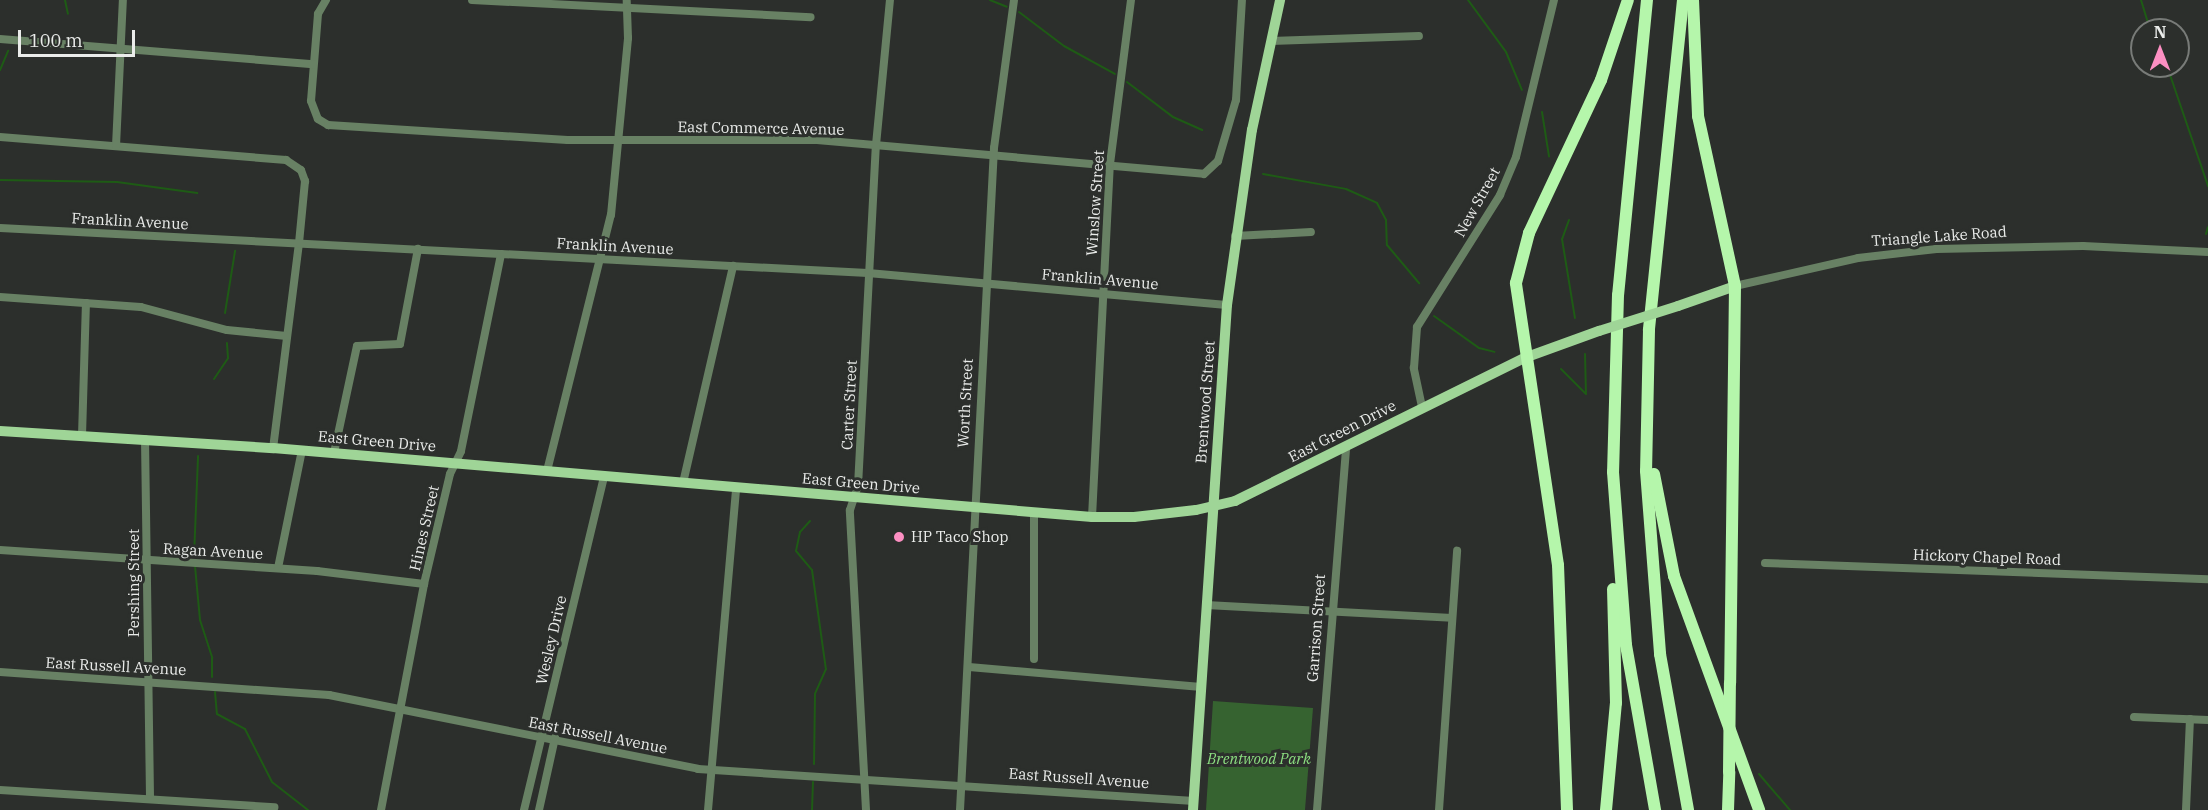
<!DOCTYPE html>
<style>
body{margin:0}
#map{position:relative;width:2208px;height:810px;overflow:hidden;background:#2c2f2c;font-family:"IBM Plex Serif",serif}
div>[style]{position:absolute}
.green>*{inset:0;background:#366330}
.stream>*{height:2px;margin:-1px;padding:0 1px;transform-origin:1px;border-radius:1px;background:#1e5b15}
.minor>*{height:8px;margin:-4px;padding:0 4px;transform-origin:4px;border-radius:4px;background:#688164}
.major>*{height:10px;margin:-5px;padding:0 5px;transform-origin:5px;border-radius:5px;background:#9fd597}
.highway>*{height:12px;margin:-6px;padding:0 6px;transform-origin:6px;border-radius:6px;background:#b5f6ab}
.major-bridge>*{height:10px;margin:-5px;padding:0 5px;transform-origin:5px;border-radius:5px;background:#9fd597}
.highway-bridge>*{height:12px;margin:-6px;padding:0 6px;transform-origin:6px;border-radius:6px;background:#b5f6ab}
.dots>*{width:16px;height:16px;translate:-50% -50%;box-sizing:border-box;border:3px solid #2c2f2c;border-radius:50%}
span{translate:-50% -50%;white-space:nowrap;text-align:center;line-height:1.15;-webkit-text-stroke:6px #2c2f2c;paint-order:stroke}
.street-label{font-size:15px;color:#eaecea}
.poi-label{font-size:15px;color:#eaecea}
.left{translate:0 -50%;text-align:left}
.park-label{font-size:15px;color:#8cde81;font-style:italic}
.north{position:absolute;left:2130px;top:18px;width:60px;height:60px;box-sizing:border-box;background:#2c2f2c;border:2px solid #787b78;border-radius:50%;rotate:0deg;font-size:16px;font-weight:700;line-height:24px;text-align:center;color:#eaecea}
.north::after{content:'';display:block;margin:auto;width:21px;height:27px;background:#fc8fc2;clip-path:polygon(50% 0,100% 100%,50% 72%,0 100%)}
.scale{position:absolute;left:18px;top:30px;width:117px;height:27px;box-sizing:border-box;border:3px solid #eaecea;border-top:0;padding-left:8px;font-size:18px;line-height:21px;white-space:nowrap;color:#eaecea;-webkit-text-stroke:4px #2c2f2c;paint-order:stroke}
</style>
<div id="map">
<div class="green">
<div style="clip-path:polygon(1213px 701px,1313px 708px,1305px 810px,1206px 810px)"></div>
</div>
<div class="stream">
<div style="left:65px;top:0;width:14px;rotate:78deg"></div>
<div style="left:990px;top:0;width:18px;rotate:22deg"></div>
<div style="left:1468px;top:0;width:64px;rotate:53.8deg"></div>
<div style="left:1506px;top:52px;width:41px;rotate:67.2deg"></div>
<div style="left:2141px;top:0;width:31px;rotate:73deg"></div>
<div style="left:1019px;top:12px;width:56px;rotate:37.1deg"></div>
<div style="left:1064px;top:46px;width:58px;rotate:28.8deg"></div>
<div style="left:2167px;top:66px;width:127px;rotate:71.1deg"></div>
<div style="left:0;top:70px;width:21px;rotate:-67deg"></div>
<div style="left:1127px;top:82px;width:58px;rotate:37.3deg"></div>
<div style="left:1173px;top:117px;width:32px;rotate:24deg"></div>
<div style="left:1542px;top:112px;width:45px;rotate:81deg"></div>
<div style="left:1263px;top:174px;width:84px;rotate:10.2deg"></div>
<div style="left:1346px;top:189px;width:34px;rotate:24deg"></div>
<div style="left:1377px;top:203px;width:19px;rotate:62deg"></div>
<div style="left:1386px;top:220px;width:25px;rotate:88deg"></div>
<div style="left:1387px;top:245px;width:50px;rotate:49.9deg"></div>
<div style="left:0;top:180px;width:117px;rotate:1deg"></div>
<div style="left:117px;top:182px;width:81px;rotate:7.8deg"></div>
<div style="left:1569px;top:220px;width:20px;rotate:110deg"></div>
<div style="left:1562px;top:239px;width:80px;rotate:80.7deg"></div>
<div style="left:2206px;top:234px;width:7px;rotate:-74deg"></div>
<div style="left:225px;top:313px;width:63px;rotate:-80.8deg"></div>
<div style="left:1434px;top:316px;width:55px;rotate:35.4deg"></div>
<div style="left:1479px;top:348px;width:16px;rotate:14deg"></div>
<div style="left:1585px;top:354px;width:40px;rotate:88.6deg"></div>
<div style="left:1561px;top:369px;width:35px;rotate:45deg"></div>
<div style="left:214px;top:379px;width:25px;rotate:-56deg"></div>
<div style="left:228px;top:358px;width:15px;rotate:-94deg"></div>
<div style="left:810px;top:521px;width:15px;rotate:132deg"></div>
<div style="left:800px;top:532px;width:19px;rotate:102deg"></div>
<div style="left:796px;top:551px;width:25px;rotate:50deg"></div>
<div style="left:812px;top:570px;width:100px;rotate:82deg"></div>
<div style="left:826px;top:669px;width:27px;rotate:114deg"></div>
<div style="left:815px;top:694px;width:70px;rotate:90.8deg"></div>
<div style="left:194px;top:557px;width:101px;rotate:-87.7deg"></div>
<div style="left:195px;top:566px;width:54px;rotate:84.7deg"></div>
<div style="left:200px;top:620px;width:40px;rotate:72deg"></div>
<div style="left:212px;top:658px;width:19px;rotate:90deg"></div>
<div style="left:215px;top:692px;width:22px;rotate:85deg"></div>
<div style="left:217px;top:714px;width:32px;rotate:28deg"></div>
<div style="left:245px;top:729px;width:59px;rotate:63deg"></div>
<div style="left:272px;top:782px;width:46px;rotate:37.9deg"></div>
<div style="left:1759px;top:774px;width:48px;rotate:49.3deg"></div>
<div style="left:812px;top:810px;width:28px;rotate:-88deg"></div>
</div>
<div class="minor">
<div style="left:326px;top:0;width:16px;rotate:120deg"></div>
<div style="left:318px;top:14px;width:87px;rotate:94.6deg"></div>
<div style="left:311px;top:101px;width:19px;rotate:69deg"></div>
<div style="left:318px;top:119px;width:12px;rotate:31deg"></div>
<div style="left:328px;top:125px;width:240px;rotate:3.6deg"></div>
<div style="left:568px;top:140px;width:249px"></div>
<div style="left:817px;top:140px;width:388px;rotate:5deg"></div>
<div style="left:1204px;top:174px;width:19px;rotate:-43deg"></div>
<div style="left:1218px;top:161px;width:64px;rotate:-73.6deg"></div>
<div style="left:1236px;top:100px;width:100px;rotate:-86.6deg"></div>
<div style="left:472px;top:0;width:339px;rotate:2.9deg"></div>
<div style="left:0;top:39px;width:314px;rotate:4.6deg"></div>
<div style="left:1271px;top:41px;width:148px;rotate:-1.9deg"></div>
<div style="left:0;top:137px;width:287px;rotate:4.6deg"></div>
<div style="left:286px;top:160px;width:18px;rotate:34deg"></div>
<div style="left:301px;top:170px;width:12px;rotate:70deg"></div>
<div style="left:305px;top:181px;width:62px;rotate:95.5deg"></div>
<div style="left:299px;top:243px;width:207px;rotate:97.2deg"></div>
<div style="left:116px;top:146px;width:146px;rotate:-87.3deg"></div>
<div style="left:0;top:228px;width:869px;rotate:2.97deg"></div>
<div style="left:868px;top:273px;width:360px;rotate:5.1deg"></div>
<div style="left:1235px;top:236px;width:76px;rotate:-3deg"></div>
<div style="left:1735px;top:286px;width:126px;rotate:-12.8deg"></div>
<div style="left:1858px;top:258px;width:79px;rotate:-6.6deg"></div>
<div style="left:1936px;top:249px;width:147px;rotate:-1.2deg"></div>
<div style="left:2083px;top:246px;width:125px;rotate:2.7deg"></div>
<div style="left:0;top:297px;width:141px;rotate:4.1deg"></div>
<div style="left:141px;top:307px;width:89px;rotate:15deg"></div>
<div style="left:227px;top:330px;width:60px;rotate:5.7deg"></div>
<div style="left:1422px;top:407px;width:40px;rotate:-102deg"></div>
<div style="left:1414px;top:368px;width:41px;rotate:-85.8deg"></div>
<div style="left:1417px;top:327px;width:156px;rotate:-57.8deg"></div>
<div style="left:1500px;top:195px;width:41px;rotate:-67.2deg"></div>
<div style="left:1516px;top:157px;width:162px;rotate:-76.4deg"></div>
<div style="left:82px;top:436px;width:133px;rotate:-88.3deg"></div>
<div style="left:145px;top:439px;width:360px;rotate:89.2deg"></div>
<div style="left:334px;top:453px;width:109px;rotate:-77.9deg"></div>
<div style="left:357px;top:346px;width:43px;rotate:-2.7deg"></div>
<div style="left:400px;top:344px;width:97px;rotate:-79.3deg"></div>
<div style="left:547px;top:471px;width:264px;rotate:-76deg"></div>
<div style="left:611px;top:215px;width:178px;rotate:-84.5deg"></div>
<div style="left:628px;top:38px;width:38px;rotate:-92deg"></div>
<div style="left:683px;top:483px;width:223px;rotate:-77deg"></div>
<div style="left:1092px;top:517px;width:353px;rotate:-87.1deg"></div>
<div style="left:1110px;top:164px;width:165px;rotate:-82.7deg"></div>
<div style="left:0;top:550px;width:318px;rotate:3.8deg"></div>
<div style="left:317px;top:571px;width:108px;rotate:6.9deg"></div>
<div style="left:1765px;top:563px;width:443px;rotate:2.1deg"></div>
<div style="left:278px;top:568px;width:120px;rotate:-78.5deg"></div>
<div style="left:1206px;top:605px;width:246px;rotate:3deg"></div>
<div style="left:1034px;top:659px;width:147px;rotate:-90deg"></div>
<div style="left:969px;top:667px;width:233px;rotate:4.9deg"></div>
<div style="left:0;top:672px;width:330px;rotate:4deg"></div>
<div style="left:329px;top:695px;width:376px;rotate:11.3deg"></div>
<div style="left:698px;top:769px;width:497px;rotate:3.7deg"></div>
<div style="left:2134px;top:717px;width:74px;rotate:2.3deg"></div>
<div style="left:0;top:790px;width:275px;rotate:3.6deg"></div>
<div style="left:381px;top:810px;width:230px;rotate:-79.2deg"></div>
<div style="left:424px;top:584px;width:113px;rotate:-76.7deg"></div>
<div style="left:450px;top:474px;width:25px;rotate:-64deg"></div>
<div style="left:461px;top:451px;width:201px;rotate:-78.5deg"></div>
<div style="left:524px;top:810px;width:343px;rotate:-76.5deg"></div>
<div style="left:539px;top:810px;width:74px;rotate:-77.5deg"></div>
<div style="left:708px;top:810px;width:323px;rotate:-85deg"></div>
<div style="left:866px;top:810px;width:300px;rotate:-93.1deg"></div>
<div style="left:850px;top:510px;width:25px;rotate:-72deg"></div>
<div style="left:858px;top:486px;width:341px;rotate:-87deg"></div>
<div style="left:876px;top:145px;width:146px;rotate:-84.5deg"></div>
<div style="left:960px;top:810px;width:663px;rotate:-87.06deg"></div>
<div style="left:994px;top:148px;width:149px;rotate:-82.3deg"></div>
<div style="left:1317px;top:810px;width:363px;rotate:-85.4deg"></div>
<div style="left:1439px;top:810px;width:260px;rotate:-86deg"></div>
<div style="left:2186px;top:810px;width:91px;rotate:-87.5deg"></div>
</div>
<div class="major">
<div style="left:1678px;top:306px;width:60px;rotate:-19.3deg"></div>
<div style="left:0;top:431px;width:274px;rotate:3.6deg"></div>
<div style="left:273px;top:448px;width:822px;rotate:4.82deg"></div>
<div style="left:1092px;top:517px;width:42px"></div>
<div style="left:1134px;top:517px;width:62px;rotate:-6.4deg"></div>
<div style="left:1196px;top:510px;width:40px;rotate:-13deg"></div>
<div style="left:1235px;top:501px;width:326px;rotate:-26.3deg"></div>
<div style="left:1527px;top:357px;width:77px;rotate:-19.9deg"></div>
<div style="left:1193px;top:810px;width:506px;rotate:-86.15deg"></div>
<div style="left:1227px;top:305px;width:177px;rotate:-81.9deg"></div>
<div style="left:1252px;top:130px;width:133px;rotate:-77.8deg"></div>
</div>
<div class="highway">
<div style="left:1647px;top:0;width:296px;rotate:95.6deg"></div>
<div style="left:1618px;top:295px;width:177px;rotate:91.6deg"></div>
<div style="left:1613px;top:472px;width:173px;rotate:85.7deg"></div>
<div style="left:1626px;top:645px;width:168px;rotate:80deg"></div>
<div style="left:1683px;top:0;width:332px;rotate:95.9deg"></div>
<div style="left:1649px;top:330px;width:141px;rotate:91.2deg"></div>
<div style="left:1646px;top:471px;width:184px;rotate:85.6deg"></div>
<div style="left:1660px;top:654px;width:158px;rotate:79.8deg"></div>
<div style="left:1693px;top:0;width:116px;rotate:87.5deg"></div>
<div style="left:1698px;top:116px;width:174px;rotate:77.7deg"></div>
<div style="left:1735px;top:286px;width:397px;rotate:90.7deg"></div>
<div style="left:1654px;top:474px;width:104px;rotate:78.9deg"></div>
<div style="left:1674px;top:576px;width:249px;rotate:70deg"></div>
<div style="left:1567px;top:810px;width:245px;rotate:-92.1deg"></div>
<div style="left:1558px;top:565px;width:285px;rotate:-98.5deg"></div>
<div style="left:1516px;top:283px;width:52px;rotate:-75.4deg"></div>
<div style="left:1529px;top:233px;width:169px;rotate:-64.8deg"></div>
<div style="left:1601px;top:80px;width:84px;rotate:-71.4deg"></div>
<div style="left:1606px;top:810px;width:107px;rotate:-84.7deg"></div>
<div style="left:1616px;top:703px;width:114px;rotate:-91.5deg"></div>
<div style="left:1728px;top:810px;width:38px;rotate:-88deg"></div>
</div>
<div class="major-bridge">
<div style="left:1599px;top:331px;width:83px;rotate:-17.6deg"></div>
</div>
<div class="highway-bridge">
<div style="left:1729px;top:772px;width:89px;rotate:-89.4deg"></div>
</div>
<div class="dots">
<div style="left:899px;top:537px;background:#fc8fc2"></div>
</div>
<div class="street-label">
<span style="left:761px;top:128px;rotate:1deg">East Commerce Avenue</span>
<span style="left:1477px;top:202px;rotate:-61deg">New Street</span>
<span style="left:1095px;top:203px;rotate:-86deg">Winslow Street</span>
<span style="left:130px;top:221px;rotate:3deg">Franklin Avenue</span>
<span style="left:1939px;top:236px;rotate:-4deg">Triangle Lake Road</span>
<span style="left:615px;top:246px;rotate:3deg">Franklin Avenue</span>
<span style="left:1100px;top:279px;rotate:5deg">Franklin Avenue</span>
<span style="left:1205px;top:402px;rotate:-86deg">Brentwood Street</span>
<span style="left:965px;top:403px;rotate:-87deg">Worth Street</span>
<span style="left:849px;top:405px;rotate:-87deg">Carter Street</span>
<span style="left:1342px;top:431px;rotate:-27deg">East Green Drive</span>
<span style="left:377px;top:441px;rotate:5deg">East Green Drive</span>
<span style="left:861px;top:483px;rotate:5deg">East Green Drive</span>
<span style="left:424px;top:528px;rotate:-77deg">Hines Street</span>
<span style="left:213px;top:551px;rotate:3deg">Ragan Avenue</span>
<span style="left:1987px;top:557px;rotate:2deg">Hickory Chapel Road</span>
<span style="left:134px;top:583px;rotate:-90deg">Pershing Street</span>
<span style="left:1316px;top:628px;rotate:-86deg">Garrison Street</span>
<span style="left:551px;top:640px;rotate:-77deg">Wesley Drive</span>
<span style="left:116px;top:666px;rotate:3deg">East Russell Avenue</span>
<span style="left:598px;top:735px;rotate:11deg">East Russell Avenue</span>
<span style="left:1079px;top:778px;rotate:4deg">East Russell Avenue</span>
</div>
<div class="poi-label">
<span class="left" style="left:911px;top:537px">HP Taco Shop</span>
</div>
<div class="park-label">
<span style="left:1259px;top:759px">Brentwood Park</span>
</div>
<div class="north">N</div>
<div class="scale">100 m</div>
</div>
